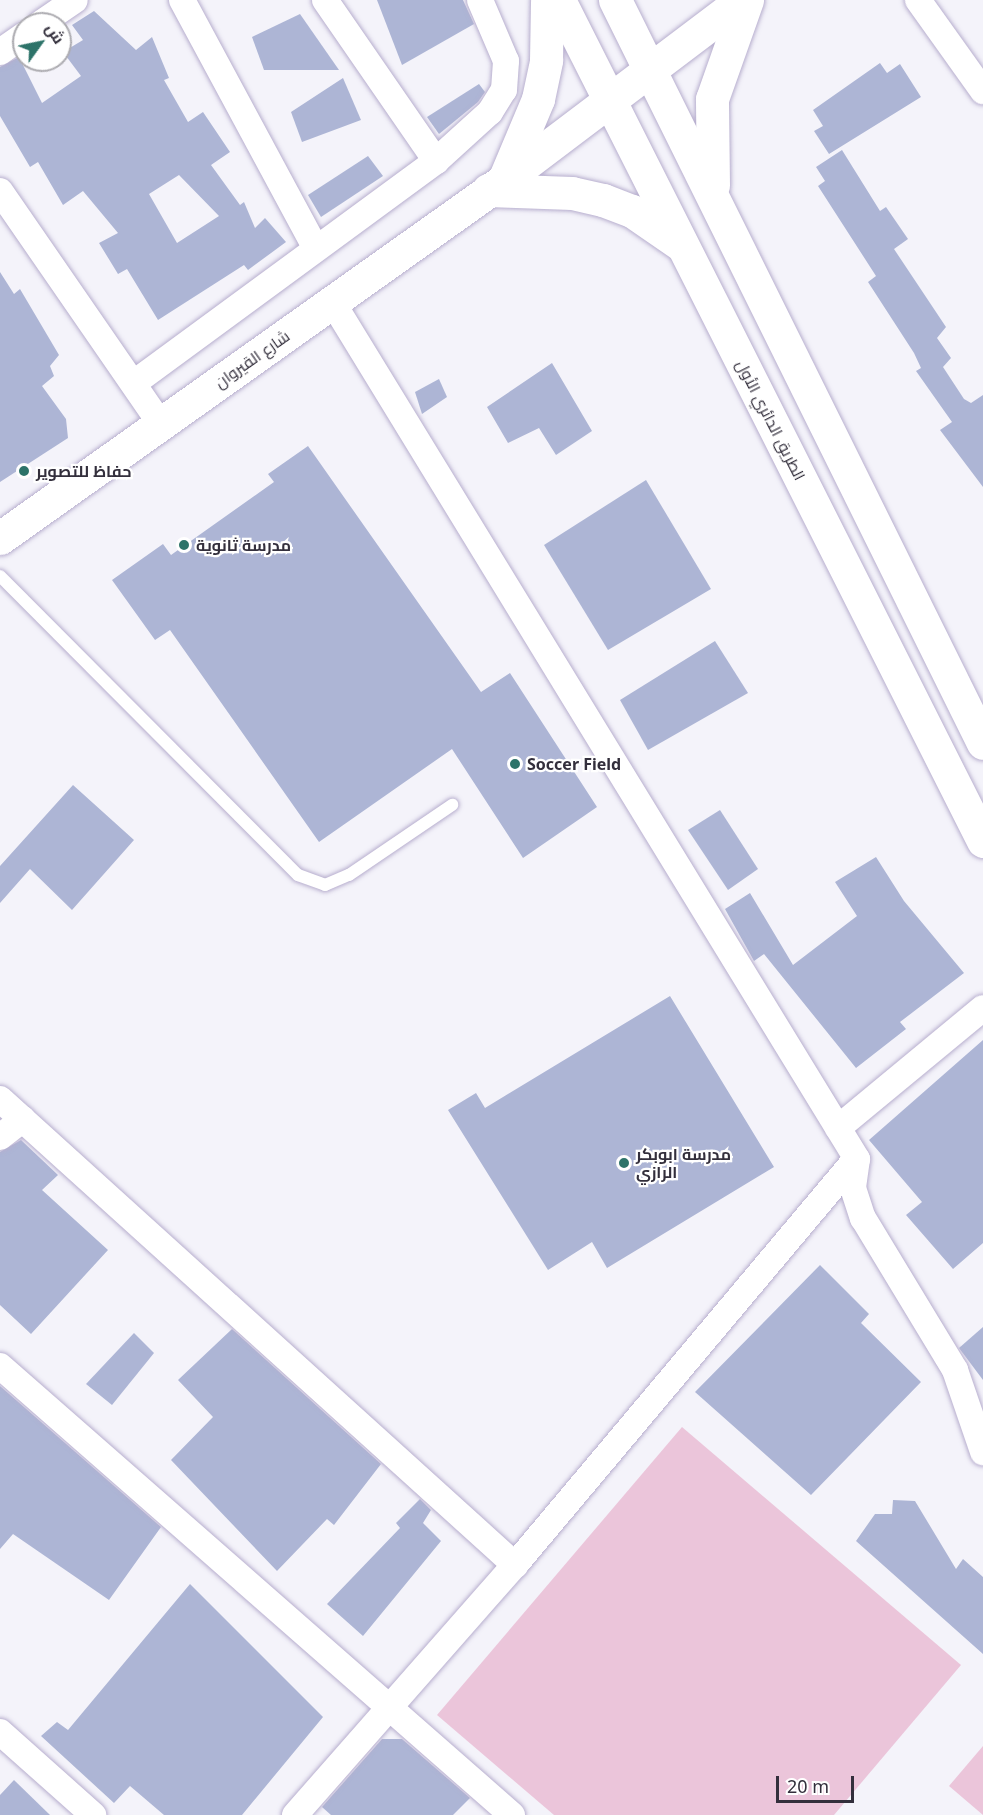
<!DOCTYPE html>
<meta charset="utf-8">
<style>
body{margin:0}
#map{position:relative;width:983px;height:1815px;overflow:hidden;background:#f4f3fa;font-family:"Noto Sans",Cairo,sans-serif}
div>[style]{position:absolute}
.green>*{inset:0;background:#ebc5da}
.building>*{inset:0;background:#adb5d5}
.roads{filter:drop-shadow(0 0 2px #b7aece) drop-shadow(0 0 2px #b7aece)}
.service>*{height:12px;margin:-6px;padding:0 6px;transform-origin:6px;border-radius:6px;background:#fff}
.minor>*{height:26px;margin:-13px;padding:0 13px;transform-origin:13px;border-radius:13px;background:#fff}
.secondary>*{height:33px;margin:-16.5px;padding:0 16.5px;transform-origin:16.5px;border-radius:16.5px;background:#fff}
.primary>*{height:33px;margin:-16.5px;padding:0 16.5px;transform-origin:16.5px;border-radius:16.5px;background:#fff}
.dots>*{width:16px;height:16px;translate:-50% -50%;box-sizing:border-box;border:3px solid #fff;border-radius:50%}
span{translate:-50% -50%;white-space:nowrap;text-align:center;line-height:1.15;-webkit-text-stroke:4.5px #fff;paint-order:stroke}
.street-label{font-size:16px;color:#332f3c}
.poi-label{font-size:16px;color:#332f3c;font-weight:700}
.left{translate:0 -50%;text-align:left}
.north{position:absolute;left:12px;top:12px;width:60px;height:60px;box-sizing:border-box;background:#fff;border:2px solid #adacb1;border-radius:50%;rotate:57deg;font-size:16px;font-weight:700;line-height:24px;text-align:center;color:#332f3c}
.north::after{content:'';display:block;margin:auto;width:21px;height:27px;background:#2d7369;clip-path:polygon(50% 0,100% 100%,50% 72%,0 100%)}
.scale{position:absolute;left:776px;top:1776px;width:78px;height:27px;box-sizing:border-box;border:3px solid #332f3c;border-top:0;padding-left:8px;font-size:18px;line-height:21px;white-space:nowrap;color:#332f3c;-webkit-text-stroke:4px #fff;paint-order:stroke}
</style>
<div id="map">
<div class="green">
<div style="clip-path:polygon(682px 1427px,961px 1665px,834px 1815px,554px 1815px,437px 1715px)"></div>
<div style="clip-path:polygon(983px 1746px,983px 1815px,949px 1786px)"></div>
</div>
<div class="building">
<div style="clip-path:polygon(377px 0,463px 0,474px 24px,402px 65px)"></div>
<div style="clip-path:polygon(evenodd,94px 11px,136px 50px,152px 37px,169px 78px,164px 80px,188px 122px,203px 112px,230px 152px,211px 165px,240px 205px,244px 202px,255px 228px,265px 218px,286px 242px,248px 270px,244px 265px,158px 320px,127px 269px,118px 274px,99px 243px,118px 233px,83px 191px,63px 205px,38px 162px,30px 167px,0 116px,0 67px,19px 57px,42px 103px,81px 76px,63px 52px,83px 40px,72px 25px,94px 11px,179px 175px,219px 216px,177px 243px,149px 194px,179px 175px)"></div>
<div style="clip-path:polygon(300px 14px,339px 70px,264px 70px,252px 37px)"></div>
<div style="clip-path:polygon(880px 63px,887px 73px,900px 64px,921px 97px,829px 154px,814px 131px,823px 126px,813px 110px)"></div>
<div style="clip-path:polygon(343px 78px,361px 120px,302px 142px,291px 112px)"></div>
<div style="clip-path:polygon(479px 84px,485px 92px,478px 102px,439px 134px,427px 117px)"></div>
<div style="clip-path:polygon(842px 150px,880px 211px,886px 207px,908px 239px,894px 249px,946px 327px,937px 338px,951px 358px,943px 367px,964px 399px,971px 403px,983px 395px,983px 487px,940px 430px,952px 422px,916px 371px,921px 368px,914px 353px,868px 282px,876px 276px,818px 186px,825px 181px,816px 167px)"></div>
<div style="clip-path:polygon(368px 156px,383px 176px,321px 217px,308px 195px)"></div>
<div style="clip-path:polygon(0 272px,14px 294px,20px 289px,59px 355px,50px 366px,54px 376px,42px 386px,66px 419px,68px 438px,0 482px)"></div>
<div style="clip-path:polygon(552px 363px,592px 431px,556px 455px,539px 428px,508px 443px,487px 407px)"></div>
<div style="clip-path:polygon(439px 379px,447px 397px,422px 414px,415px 392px)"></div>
<div style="clip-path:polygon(308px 446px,481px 692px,510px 673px,597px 807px,523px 858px,452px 749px,319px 842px,170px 630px,155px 640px,112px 580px,163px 544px,171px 555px,274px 482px,268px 474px)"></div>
<div style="clip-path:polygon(646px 480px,711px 589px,608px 650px,544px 545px)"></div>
<div style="clip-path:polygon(715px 641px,748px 693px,648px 750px,620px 700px)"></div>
<div style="clip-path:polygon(73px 785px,134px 840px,72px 910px,30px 869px,0 903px,0 866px)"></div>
<div style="clip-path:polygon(720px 810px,758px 869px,728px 890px,688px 830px)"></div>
<div style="clip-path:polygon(876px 857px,904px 901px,964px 973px,900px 1022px,906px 1029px,856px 1068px,764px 954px,754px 961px,725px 909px,750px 893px,793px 965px,857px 916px,835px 882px)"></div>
<div style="clip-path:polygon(670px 996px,774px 1167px,607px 1268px,592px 1242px,548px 1270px,448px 1110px,476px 1093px,485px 1108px)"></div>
<div style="clip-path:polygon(983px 1040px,983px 1243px,953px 1269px,906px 1215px,922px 1202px,869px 1140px)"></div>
<div style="clip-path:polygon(21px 1140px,58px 1175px,42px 1190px,108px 1250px,31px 1334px,0 1305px,0 1152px)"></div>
<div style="clip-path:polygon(820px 1265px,869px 1314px,861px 1323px,921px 1382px,811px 1495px,695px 1392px)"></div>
<div style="clip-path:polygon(983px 1327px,983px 1380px,959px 1348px)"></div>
<div style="clip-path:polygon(232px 1329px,381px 1464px,334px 1525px,327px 1519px,277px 1571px,171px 1460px,213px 1417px,178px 1380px)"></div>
<div style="clip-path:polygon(134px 1333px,154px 1353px,112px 1405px,86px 1384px)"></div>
<div style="clip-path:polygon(0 1386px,161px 1527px,109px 1600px,13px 1534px,0 1549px)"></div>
<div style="clip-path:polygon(420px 1499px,431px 1510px,423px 1523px,441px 1541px,363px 1636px,327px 1604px,400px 1528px,396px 1523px)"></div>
<div style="clip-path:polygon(893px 1500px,915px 1501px,956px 1569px,963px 1559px,983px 1577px,983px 1654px,856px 1541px,875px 1514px,892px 1514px)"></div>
<div style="clip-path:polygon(190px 1584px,323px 1717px,242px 1815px,164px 1815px,130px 1786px,114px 1803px,41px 1736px,57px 1722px,68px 1730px)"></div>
<div style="clip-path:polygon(382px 1739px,402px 1739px,470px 1798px,453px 1815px,331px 1815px,322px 1807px)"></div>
<div style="clip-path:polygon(14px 1780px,50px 1815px,0 1815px,0 1795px)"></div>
</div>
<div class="roads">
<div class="service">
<div style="left:0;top:576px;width:422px;rotate:45.1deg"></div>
<div style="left:298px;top:875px;width:29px;rotate:20deg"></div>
<div style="left:325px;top:885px;width:26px;rotate:-23deg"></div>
<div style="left:349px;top:875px;width:125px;rotate:-34.2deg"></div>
</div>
<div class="minor">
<div style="left:182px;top:0;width:281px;rotate:61.7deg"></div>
<div style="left:325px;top:0;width:196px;rotate:55.4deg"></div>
<div style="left:918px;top:0;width:112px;rotate:54.5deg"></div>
<div style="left:40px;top:24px;width:42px;rotate:-34.4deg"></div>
<div style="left:0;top:52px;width:29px;rotate:-35deg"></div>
<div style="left:0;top:191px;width:282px;rotate:55.4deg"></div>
<div style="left:333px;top:303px;width:1004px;rotate:58.53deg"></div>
<div style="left:857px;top:1159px;width:29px;rotate:98deg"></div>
<div style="left:853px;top:1188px;width:32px;rotate:72deg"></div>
<div style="left:863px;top:1218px;width:178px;rotate:58.8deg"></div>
<div style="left:955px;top:1370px;width:87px;rotate:71.1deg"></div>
<div style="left:134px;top:383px;width:375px;rotate:-36.3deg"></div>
<div style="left:436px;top:161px;width:73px;rotate:-42.2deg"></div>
<div style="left:490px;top:112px;width:26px;rotate:-58deg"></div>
<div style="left:504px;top:90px;width:29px;rotate:-86deg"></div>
<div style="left:506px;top:61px;width:66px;rotate:-113.1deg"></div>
<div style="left:0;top:1099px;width:695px;rotate:42.14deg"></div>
<div style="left:838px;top:1128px;width:188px;rotate:-39.6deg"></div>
<div style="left:0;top:1137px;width:29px;rotate:-38deg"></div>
<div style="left:0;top:1366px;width:681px;rotate:41.25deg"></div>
<div style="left:0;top:1732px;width:125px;rotate:41.7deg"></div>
<div style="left:295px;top:1815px;width:333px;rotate:-48.7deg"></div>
<div style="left:515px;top:1565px;width:530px;rotate:-49.97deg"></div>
</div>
<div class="secondary">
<div style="left:0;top:538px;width:618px;rotate:-35.39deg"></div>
<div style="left:504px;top:180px;width:298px;rotate:-37.1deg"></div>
</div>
<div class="primary">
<div style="left:559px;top:0;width:942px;rotate:63.24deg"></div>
<div style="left:615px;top:0;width:829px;rotate:63.65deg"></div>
<div style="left:504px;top:180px;width:88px;rotate:-67.2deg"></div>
<div style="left:538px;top:99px;width:40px;rotate:-78deg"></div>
<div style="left:546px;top:60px;width:60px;rotate:-89deg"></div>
<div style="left:713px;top:185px;width:86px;rotate:-90.7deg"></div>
<div style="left:712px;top:99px;width:105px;rotate:-70.5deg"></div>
<div style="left:488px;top:190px;width:84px;rotate:2deg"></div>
<div style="left:572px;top:193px;width:32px;rotate:13deg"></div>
<div style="left:603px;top:200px;width:31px;rotate:21deg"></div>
<div style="left:632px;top:211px;width:58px;rotate:34.5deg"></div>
</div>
</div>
<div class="dots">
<div style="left:24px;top:471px;background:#2d7369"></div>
<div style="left:184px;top:545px;background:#2d7369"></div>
<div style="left:515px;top:764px;background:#2d7369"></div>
<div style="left:624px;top:1163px;background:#2d7369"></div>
</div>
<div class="street-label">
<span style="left:252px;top:359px;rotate:-35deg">شارع القيروان</span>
<span style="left:771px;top:420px;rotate:63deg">الطريق الدائري الأول</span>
</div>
<div class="poi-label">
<span class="left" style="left:36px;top:471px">حفاظ للتصوير</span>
<span class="left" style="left:196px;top:545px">مدرسة ثانوية</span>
<span class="left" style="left:527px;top:764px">Soccer Field</span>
<span class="left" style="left:636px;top:1163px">مدرسة ابوبكر<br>الرازي</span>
</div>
<div class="north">ش</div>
<div class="scale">20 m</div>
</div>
